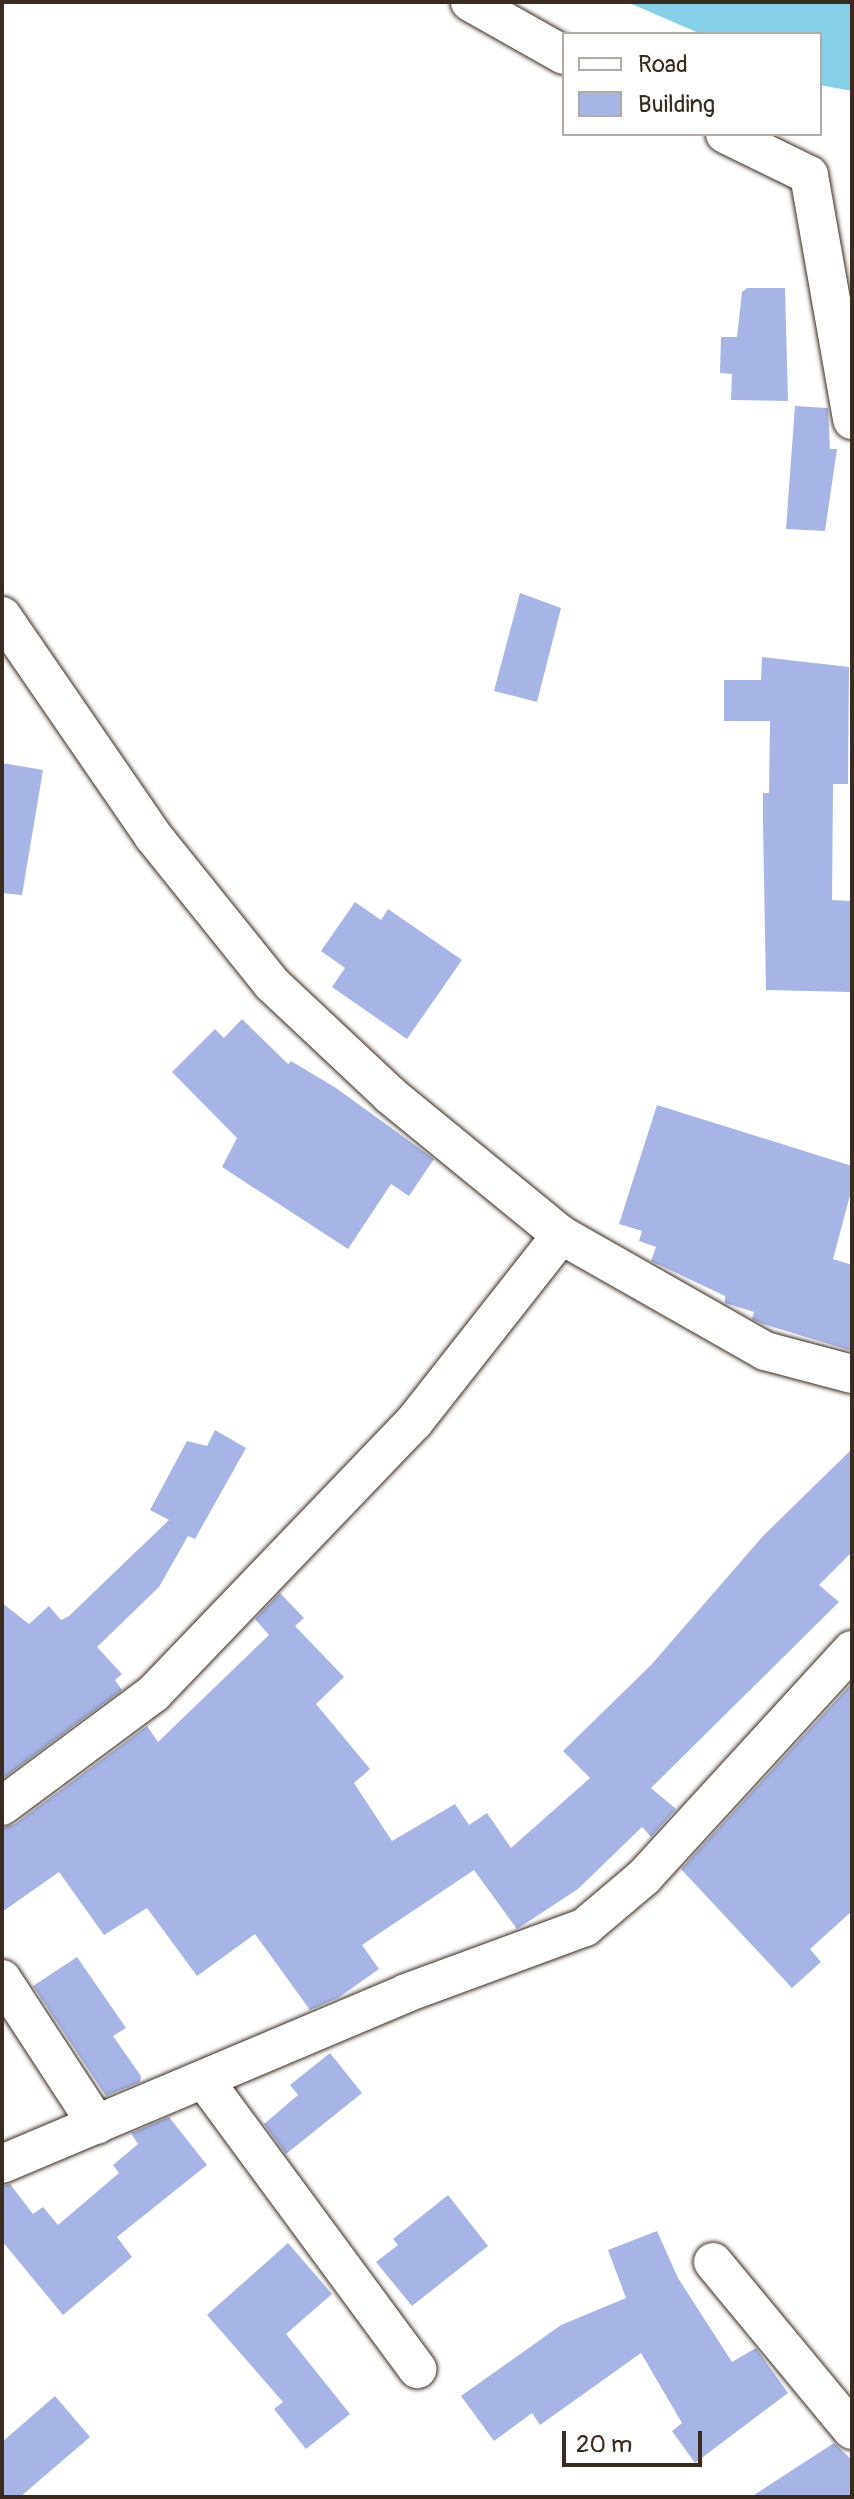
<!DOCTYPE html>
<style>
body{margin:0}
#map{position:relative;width:854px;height:2499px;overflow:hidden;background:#fff;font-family:Pangolin,sans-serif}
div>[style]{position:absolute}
.water>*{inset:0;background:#86d0e7}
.building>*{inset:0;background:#a6b5e5}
.roads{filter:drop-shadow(0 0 2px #3b2a1e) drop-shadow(0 0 2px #3b2a1e)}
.street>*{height:38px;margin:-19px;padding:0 19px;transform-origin:19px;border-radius:19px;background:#fff}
span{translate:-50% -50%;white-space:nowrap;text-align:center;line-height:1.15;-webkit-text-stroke:6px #fff;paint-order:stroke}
.frame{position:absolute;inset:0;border:4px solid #3b2a1e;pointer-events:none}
.legend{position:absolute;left:562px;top:32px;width:260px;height:104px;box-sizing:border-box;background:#fff;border:2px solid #b1aaa5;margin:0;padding:10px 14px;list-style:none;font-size:24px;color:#3b2a1e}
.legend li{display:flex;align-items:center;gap:16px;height:40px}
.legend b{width:40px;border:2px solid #b1aaa5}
.scale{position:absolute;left:562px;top:2431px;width:140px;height:36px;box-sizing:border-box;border:4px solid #3b2a1e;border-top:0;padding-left:10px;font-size:24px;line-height:28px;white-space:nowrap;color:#3b2a1e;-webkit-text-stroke:6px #fff;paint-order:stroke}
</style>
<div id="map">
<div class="water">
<div style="clip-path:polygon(627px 2px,852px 2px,852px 91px,820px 85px,820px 34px,701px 34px)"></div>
</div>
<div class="building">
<div style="clip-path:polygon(747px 288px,785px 288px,788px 401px,731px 400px,732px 374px,720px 373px,721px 337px,737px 337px,742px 292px)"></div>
<div style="clip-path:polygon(795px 406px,828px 408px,830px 449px,837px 449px,825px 531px,786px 529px)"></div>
<div style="clip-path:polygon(520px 593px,561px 608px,537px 702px,494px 691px)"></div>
<div style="clip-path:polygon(762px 657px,849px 667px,848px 784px,833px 784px,832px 900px,852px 901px,850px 992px,766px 990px,763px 822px,763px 793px,769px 793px,770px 721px,724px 721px,724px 680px,761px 680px)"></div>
<div style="clip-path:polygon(2px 763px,43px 770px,22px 895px,2px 893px)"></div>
<div style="clip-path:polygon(355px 902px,381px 920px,388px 909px,462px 960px,407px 1039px,332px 987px,345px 968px,321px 951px)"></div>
<div style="clip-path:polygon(242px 1019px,288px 1064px,291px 1061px,336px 1088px,434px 1159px,409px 1196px,391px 1184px,348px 1249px,222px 1167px,237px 1138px,172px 1072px,215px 1029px,224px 1038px)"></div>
<div style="clip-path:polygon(657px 1105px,852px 1166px,852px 1188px,833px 1259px,852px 1265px,852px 1351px,763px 1324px,752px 1319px,754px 1312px,725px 1303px,725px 1296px,651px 1261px,656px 1247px,639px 1241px,642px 1231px,619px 1224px)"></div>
<div style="clip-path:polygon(215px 1430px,246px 1448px,195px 1539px,188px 1536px,159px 1587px,97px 1647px,122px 1674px,115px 1680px,122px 1690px,2px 1779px,2px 1603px,29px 1624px,49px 1606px,61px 1620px,69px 1616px,169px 1520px,150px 1510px,187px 1441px,207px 1446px)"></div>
<div style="clip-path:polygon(852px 1449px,852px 1552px,819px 1585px,839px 1602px,651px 1788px,676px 1809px,651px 1837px,642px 1827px,578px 1889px,517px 1929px,474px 1870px,362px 1945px,379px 1969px,338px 1998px,310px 2010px,255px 1934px,197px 1976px,147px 1908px,104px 1935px,59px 1872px,2px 1912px,2px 1828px,15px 1824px,147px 1726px,158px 1742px,269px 1635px,255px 1619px,280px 1593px,304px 1618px,295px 1626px,344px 1677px,316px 1704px,370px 1769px,354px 1783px,392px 1841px,455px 1804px,469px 1825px,487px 1813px,511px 1848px,590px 1778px,563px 1751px,651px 1665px,763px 1536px)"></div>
<div style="clip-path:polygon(852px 1683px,852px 1911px,810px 1949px,821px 1962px,792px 1988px,681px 1869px)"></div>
<div style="clip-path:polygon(77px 1957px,126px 2028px,113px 2036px,141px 2076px,140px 2082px,106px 2096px,33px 1986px)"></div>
<div style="clip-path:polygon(330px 2053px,362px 2093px,286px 2154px,264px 2124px,298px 2095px,290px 2085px)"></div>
<div style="clip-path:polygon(169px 2117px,207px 2165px,117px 2237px,132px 2257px,63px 2315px,2px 2241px,2px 2186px,10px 2184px,33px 2214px,43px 2207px,58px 2225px,119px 2173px,113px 2165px,138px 2144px,131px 2133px)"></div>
<div style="clip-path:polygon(448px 2195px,488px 2246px,412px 2306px,376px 2262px,398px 2245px,393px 2239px)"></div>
<div style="clip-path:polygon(657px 2231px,678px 2278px,732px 2362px,756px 2348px,788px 2393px,695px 2463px,672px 2431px,682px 2423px,641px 2353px,540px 2425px,532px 2413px,494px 2441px,461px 2396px,561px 2325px,626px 2298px,608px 2250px)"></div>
<div style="clip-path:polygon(288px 2243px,332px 2294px,286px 2334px,350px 2414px,306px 2449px,274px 2409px,283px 2402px,207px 2315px)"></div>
<div style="clip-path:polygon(55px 2396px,90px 2437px,20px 2497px,2px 2497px,2px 2442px)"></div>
<div style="clip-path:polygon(834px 2443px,852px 2460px,852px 2497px,751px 2497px)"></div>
</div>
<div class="roads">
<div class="street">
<div style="left:470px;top:2px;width:108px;rotate:29.4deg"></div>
<div style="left:725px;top:134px;width:93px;rotate:26deg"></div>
<div style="left:809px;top:175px;width:249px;rotate:80deg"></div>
<div style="left:2px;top:616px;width:267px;rotate:55.5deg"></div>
<div style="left:153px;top:836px;width:190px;rotate:51.2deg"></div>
<div style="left:272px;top:984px;width:162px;rotate:43.2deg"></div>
<div style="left:390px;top:1095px;width:221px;rotate:39.3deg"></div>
<div style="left:561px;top:1235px;width:235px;rotate:29.6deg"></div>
<div style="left:765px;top:1351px;width:90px;rotate:14.8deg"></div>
<div style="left:2px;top:1806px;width:189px;rotate:-36.6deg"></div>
<div style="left:154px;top:1693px;width:376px;rotate:-46.2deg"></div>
<div style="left:414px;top:1422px;width:238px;rotate:-51.8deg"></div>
<div style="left:2px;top:1979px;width:174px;rotate:56.9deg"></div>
<div style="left:205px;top:2081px;width:358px;rotate:53.6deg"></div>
<div style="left:2px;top:2164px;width:439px;rotate:-22.9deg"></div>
<div style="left:406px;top:1993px;width:191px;rotate:-20.2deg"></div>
<div style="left:585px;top:1927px;width:77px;rotate:-40.3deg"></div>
<div style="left:644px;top:1877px;width:308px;rotate:-47.5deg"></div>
<div style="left:713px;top:2262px;width:218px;rotate:50.4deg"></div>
</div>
</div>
<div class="frame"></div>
<ul class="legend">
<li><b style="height:10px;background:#fff"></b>Road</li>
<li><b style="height:22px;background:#a6b5e5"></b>Building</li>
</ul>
<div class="scale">20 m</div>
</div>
